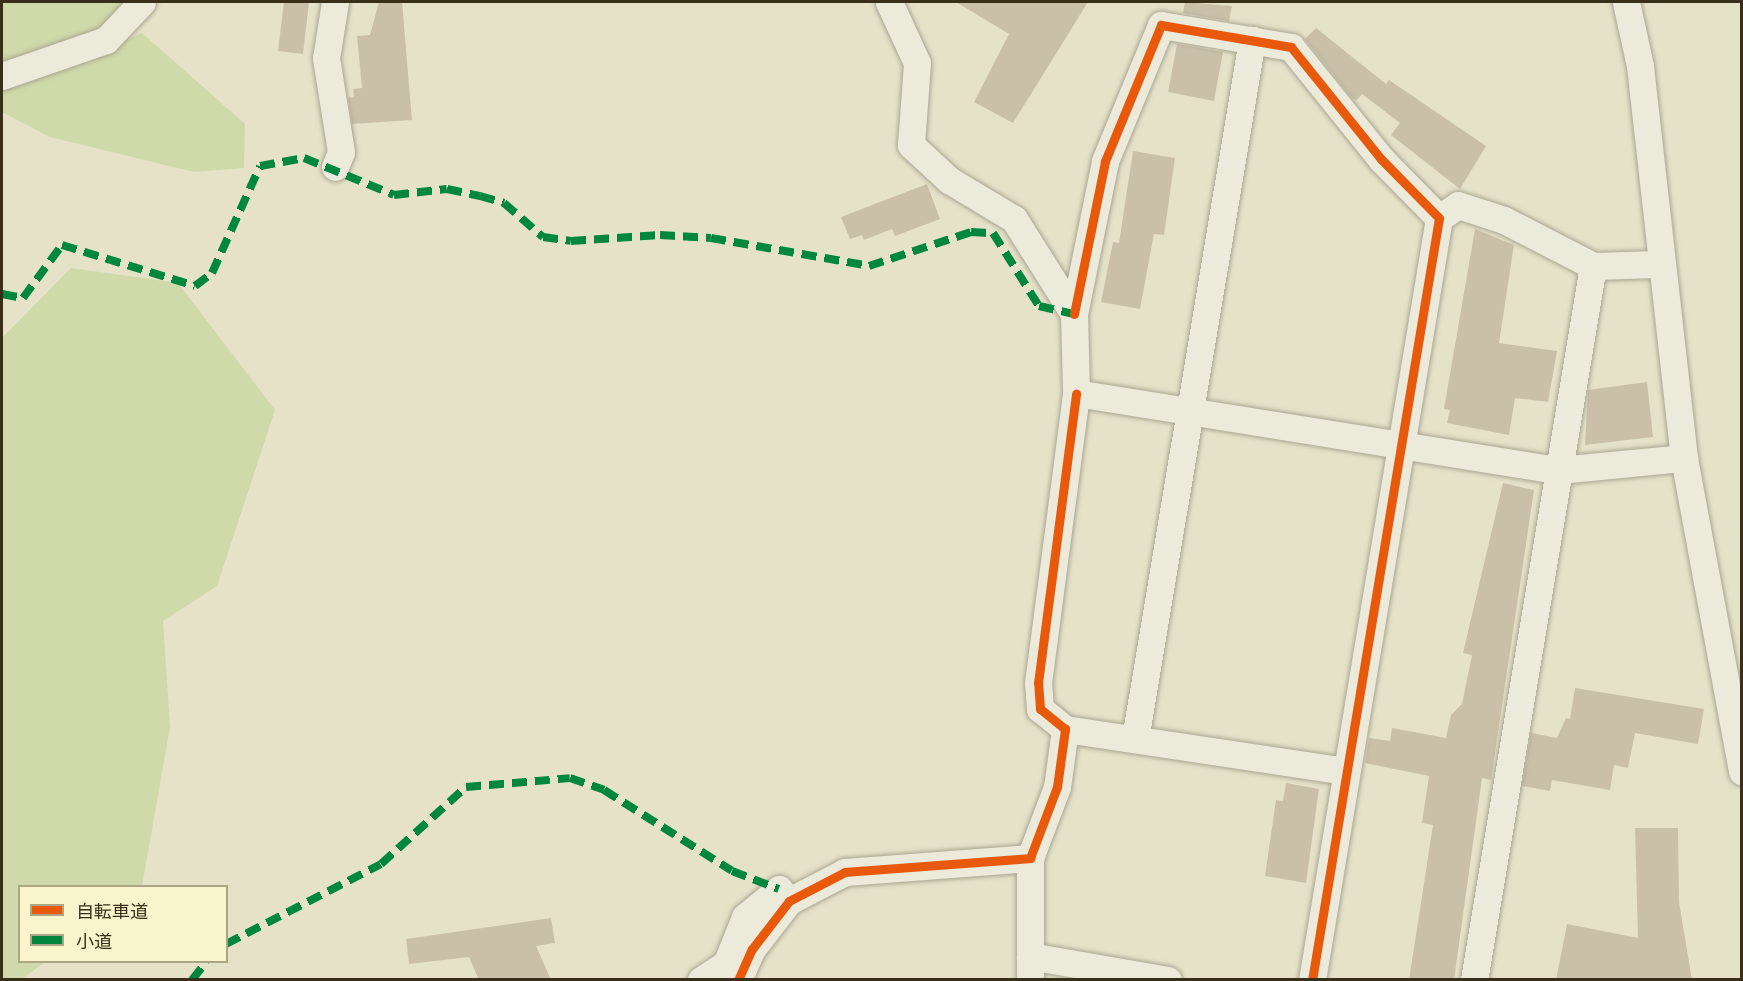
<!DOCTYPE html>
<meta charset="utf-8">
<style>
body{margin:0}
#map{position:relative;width:1743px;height:981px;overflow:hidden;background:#e5e2c8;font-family:"Zilla Slab","Noto Sans JP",serif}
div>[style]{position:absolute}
.green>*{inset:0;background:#cfd9a9}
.building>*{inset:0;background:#cac0a8}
.roads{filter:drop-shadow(0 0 2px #aaa592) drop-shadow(0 0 2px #aaa592)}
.minor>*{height:27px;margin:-13.5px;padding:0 13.5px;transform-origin:13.5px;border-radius:13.5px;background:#eceadb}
.quiet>*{height:8px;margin-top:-4px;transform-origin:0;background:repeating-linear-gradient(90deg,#00873e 0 15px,transparent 0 23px)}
.cycleway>*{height:9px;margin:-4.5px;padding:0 4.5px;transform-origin:4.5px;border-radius:4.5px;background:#e8590c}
span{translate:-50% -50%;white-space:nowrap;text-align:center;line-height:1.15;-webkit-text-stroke:4.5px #f9f4cc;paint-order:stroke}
.frame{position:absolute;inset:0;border:3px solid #382e1a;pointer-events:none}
.legend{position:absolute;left:18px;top:885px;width:210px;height:78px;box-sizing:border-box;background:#f9f4cc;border:2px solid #aca585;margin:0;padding:8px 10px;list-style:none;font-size:18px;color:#382e1a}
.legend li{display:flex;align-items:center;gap:12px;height:30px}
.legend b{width:30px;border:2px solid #aca585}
</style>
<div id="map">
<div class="green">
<div style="clip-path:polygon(2px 2px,135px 2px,82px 61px,142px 33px,245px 124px,244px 168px,194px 172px,50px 137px,2px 112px)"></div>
<div style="clip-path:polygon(71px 268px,178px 283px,275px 410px,217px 586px,163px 621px,170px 727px,142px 886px,20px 886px,20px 962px,45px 962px,22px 979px,2px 979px,2px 338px)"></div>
</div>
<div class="building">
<div style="clip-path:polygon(284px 2px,309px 2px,303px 54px,278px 51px)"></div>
<div style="clip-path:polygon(379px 2px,402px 2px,412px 120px,352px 124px,348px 98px,354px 97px,353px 89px,362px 88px,357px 36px,370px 35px)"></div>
<div style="clip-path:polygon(956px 2px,1088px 2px,1013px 123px,974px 102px,1009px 34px)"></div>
<div style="clip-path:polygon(1185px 2px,1232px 6px,1229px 21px,1183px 13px)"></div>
<div style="clip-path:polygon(1316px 28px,1386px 84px,1389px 80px,1486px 146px,1460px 189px,1391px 135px,1400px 123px,1362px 94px,1356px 101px,1351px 97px,1305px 39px)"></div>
<div style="clip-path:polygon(1177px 44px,1223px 52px,1214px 101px,1168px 92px)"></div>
<div style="clip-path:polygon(1133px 151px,1175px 158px,1164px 235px,1154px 234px,1140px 309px,1101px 302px,1113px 242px,1119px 243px)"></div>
<div style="clip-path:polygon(927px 184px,940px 219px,895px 236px,892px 229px,864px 240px,862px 235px,850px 239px,841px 217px)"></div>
<div style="clip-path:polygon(1475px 229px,1514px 245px,1499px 343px,1557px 351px,1548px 402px,1515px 398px,1509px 435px,1447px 423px,1450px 410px,1444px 409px)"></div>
<div style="clip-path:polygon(1647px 382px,1653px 437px,1585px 445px,1588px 390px)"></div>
<div style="clip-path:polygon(1503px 483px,1534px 490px,1491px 780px,1482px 778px,1454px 980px,1409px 980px,1433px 825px,1422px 823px,1429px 776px,1365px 763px,1369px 738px,1390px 741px,1392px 728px,1446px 738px,1451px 715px,1462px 704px,1472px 655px,1463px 653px)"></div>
<div style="clip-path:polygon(1575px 688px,1704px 709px,1698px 744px,1635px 733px,1628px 768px,1614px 765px,1610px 790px,1552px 780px,1550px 791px,1522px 786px,1531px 733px,1557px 738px,1566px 718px,1570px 719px)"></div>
<div style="clip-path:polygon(1286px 783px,1319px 789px,1306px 883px,1265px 876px,1276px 800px,1283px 801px)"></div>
<div style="clip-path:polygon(1635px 828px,1678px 828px,1679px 902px,1692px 980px,1556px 980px,1567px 924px,1638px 938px)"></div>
<div style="clip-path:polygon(551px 918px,555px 943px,536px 946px,551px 980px,479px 980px,469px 957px,409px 964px,406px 939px)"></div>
</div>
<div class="roads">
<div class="minor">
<div style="left:335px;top:2px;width:57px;rotate:99.1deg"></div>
<div style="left:326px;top:58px;width:95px;rotate:80.9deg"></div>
<div style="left:341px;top:152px;width:16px;rotate:112deg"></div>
<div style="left:889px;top:2px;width:67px;rotate:65.3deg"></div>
<div style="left:917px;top:63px;width:82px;rotate:94.2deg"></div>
<div style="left:911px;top:145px;width:52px;rotate:42.6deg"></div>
<div style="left:949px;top:180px;width:76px;rotate:31deg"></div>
<div style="left:1014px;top:219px;width:112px;rotate:57.7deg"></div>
<div style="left:1074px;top:314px;width:79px;rotate:88.5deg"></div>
<div style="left:1076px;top:393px;width:489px;rotate:9.1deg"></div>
<div style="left:1559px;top:470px;width:126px;rotate:-5.5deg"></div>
<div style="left:1626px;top:2px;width:66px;rotate:77.7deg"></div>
<div style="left:1640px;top:66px;width:394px;rotate:83.6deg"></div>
<div style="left:1684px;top:458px;width:319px;rotate:79.5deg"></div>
<div style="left:2px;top:76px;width:110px;rotate:-19.1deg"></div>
<div style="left:106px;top:40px;width:52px;rotate:-46.5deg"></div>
<div style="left:1439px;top:218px;width:23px;rotate:-34deg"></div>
<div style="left:1458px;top:205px;width:48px;rotate:18.1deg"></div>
<div style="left:1504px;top:220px;width:100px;rotate:27.3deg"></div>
<div style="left:1074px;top:314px;width:156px;rotate:-78.5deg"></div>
<div style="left:1105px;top:161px;width:147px;rotate:-67.6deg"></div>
<div style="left:1161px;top:25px;width:132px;rotate:9.6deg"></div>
<div style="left:1291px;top:47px;width:144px;rotate:51.2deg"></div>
<div style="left:1381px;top:159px;width:83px;rotate:45.5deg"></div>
<div style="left:1439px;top:218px;width:773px;rotate:99.46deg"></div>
<div style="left:1065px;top:729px;width:283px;rotate:8.5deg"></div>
<div style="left:1135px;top:739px;width:709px;rotate:-80.5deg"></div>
<div style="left:1030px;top:858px;width:122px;rotate:90deg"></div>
<div style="left:1030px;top:956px;width:140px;rotate:9.9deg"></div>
<div style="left:701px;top:980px;width:30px;rotate:-33deg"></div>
<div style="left:726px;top:964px;width:51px;rotate:-68deg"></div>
<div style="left:745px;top:917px;width:44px;rotate:-39.5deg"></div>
<div style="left:779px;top:889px;width:16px;rotate:50deg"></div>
<div style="left:738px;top:980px;width:34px;rotate:-66deg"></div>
<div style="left:752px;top:949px;width:61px;rotate:-52.4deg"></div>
<div style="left:789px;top:901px;width:63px;rotate:-27.4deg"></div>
<div style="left:845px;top:872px;width:186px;rotate:-4.3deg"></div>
<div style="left:1030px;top:858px;width:76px;rotate:-69.2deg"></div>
<div style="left:1057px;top:787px;width:59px;rotate:-82.1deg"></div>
<div style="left:1065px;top:729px;width:32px;rotate:-141deg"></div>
<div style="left:1040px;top:709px;width:26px;rotate:-94deg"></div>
<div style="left:1038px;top:683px;width:292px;rotate:-82.5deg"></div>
<div style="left:1474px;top:980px;width:724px;rotate:-80.54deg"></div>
<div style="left:1593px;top:266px;width:65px;rotate:-1.8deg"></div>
</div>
</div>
<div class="quiet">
<div style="left:2px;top:294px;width:21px;rotate:11deg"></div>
<div style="left:23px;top:298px;width:66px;rotate:-53.7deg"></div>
<div style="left:62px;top:245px;width:139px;rotate:17.1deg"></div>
<div style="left:195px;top:286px;width:21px;rotate:-37deg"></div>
<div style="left:212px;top:273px;width:117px;rotate:-65.8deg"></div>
<div style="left:260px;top:166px;width:45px;rotate:-10.3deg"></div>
<div style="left:304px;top:158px;width:97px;rotate:22.3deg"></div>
<div style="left:394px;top:195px;width:53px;rotate:-6.5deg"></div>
<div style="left:447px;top:189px;width:34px;rotate:12deg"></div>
<div style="left:480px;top:196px;width:25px;rotate:16deg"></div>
<div style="left:504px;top:203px;width:52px;rotate:41.1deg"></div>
<div style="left:543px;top:237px;width:28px;rotate:8deg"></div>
<div style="left:571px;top:241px;width:89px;rotate:-3.9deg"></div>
<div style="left:660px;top:235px;width:51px;rotate:3.4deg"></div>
<div style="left:711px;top:238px;width:160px;rotate:10deg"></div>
<div style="left:869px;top:266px;width:108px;rotate:-18.4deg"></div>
<div style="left:971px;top:232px;width:22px;rotate:3deg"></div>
<div style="left:993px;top:233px;width:86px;rotate:57.8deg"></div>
<div style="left:1039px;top:306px;width:36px;rotate:13deg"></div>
<div style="left:226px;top:944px;width:174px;rotate:-27.3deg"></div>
<div style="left:381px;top:864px;width:115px;rotate:-42.2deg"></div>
<div style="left:466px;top:787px;width:104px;rotate:-4.9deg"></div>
<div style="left:570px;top:778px;width:36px;rotate:19deg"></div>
<div style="left:604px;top:790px;width:151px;rotate:32.3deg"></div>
<div style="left:732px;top:871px;width:50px;rotate:21deg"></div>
<div style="left:192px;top:980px;width:23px;rotate:-52deg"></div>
</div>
<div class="cycleway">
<div style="left:1074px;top:314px;width:156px;rotate:-78.5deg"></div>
<div style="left:1105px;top:161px;width:147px;rotate:-67.6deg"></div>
<div style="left:1161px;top:25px;width:132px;rotate:9.6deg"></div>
<div style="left:1291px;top:47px;width:144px;rotate:51.2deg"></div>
<div style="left:1381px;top:159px;width:83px;rotate:45.5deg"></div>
<div style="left:1439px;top:218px;width:773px;rotate:99.46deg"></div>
<div style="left:738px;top:980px;width:34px;rotate:-66deg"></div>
<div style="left:752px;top:949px;width:61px;rotate:-52.4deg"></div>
<div style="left:789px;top:901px;width:63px;rotate:-27.4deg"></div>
<div style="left:845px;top:872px;width:186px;rotate:-4.3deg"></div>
<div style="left:1030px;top:858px;width:76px;rotate:-69.2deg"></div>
<div style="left:1057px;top:787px;width:59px;rotate:-82.1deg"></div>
<div style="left:1065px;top:729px;width:32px;rotate:-141deg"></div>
<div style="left:1040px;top:709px;width:26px;rotate:-94deg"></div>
<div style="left:1038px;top:683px;width:292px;rotate:-82.5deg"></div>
</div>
<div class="frame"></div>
<ul class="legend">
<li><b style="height:8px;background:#e8590c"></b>自転車道</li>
<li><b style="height:8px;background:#00873e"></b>小道</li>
</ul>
</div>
